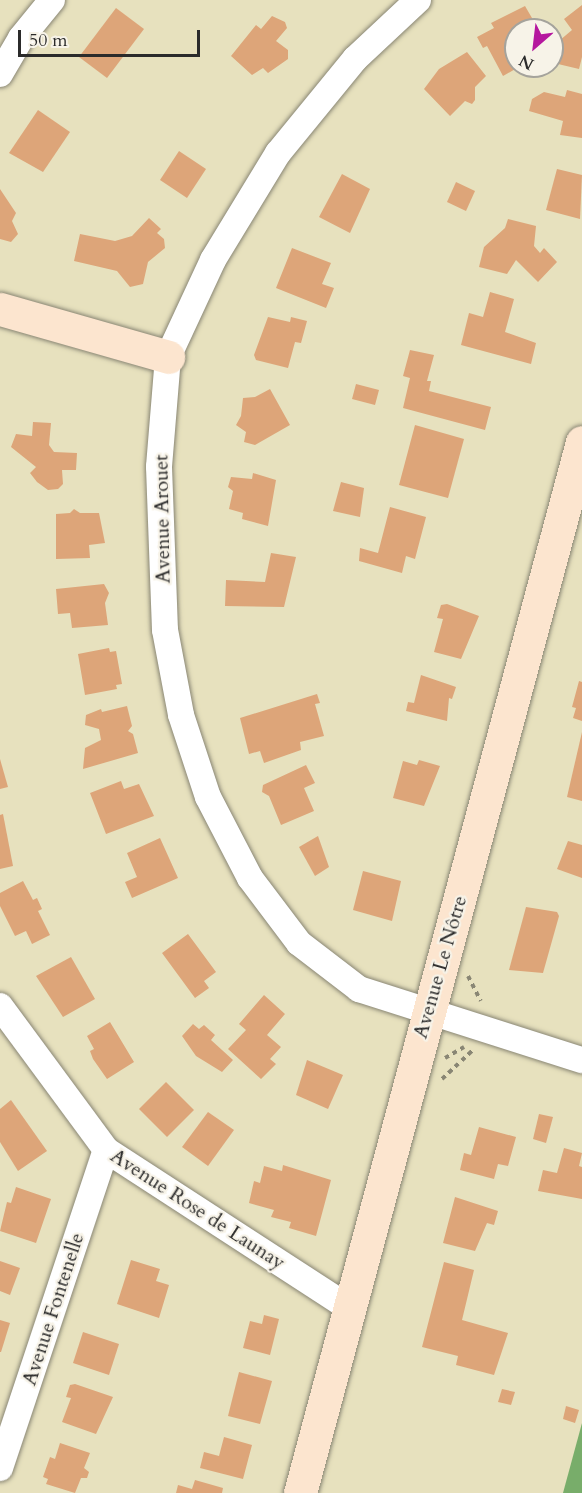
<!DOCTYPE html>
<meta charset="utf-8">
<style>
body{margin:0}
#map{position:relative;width:582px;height:1493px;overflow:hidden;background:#e7e1be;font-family:Cardo,serif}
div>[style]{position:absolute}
.forest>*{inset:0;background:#78ad6a}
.building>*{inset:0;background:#dda579}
.path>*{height:4px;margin-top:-2px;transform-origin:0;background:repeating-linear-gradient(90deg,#898674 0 4.5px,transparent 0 9px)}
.roads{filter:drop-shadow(0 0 2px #898674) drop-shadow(0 0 2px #898674)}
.street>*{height:26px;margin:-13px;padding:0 13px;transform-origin:13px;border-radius:13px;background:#fff}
.secondary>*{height:33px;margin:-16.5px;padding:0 16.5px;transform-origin:16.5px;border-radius:16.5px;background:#fce5cf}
span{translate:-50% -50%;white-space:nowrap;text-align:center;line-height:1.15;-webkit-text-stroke:4.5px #f7f3e8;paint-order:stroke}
.street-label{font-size:20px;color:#2b2b2b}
.north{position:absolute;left:504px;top:18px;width:60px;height:60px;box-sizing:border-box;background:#f7f3e8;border:2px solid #a5a39c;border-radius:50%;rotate:208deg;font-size:16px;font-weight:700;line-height:24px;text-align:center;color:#2b2b2b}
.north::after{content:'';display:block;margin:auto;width:21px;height:27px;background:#b5179e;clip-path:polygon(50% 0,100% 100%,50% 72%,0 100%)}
.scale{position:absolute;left:18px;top:30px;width:182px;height:27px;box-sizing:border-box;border:3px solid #2b2b2b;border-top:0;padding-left:8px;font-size:18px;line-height:21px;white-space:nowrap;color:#2b2b2b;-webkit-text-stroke:4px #f7f3e8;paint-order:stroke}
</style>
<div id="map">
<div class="forest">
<div style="clip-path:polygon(582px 1423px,582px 1493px,563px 1493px)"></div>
</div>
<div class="building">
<div style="clip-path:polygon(582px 5px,582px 57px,579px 69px,558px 64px,553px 46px,572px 30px,564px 19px)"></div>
<div style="clip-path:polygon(525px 6px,539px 30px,516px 30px,516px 47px,508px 52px,517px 68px,503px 76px,487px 46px,483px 48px,477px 37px,494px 28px,491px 23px)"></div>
<div style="clip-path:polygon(116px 8px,144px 29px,107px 78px,79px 57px)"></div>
<div style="clip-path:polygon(272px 16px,285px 22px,287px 28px,276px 41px,288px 50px,288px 59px,268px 73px,263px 68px,252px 75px,231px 56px,256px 25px,261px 29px)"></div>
<div style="clip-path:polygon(467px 52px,486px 76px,475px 87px,475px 100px,472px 104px,465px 101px,450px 116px,424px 89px,439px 69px)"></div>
<div style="clip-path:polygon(567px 90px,582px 94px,582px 138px,560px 135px,563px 121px,529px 111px,532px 99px,544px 92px,565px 97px)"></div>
<div style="clip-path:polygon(38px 110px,70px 132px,43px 172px,9px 153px)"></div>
<div style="clip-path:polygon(179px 151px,206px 169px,187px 198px,160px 180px)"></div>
<div style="clip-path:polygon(557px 169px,582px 175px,580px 219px,546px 210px)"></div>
<div style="clip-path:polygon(342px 174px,370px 189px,350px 233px,319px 217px)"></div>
<div style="clip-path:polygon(456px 182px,475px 191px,466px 211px,447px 202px)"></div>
<div style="clip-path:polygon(0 189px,16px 213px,12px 221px,18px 234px,11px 242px,0 239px)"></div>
<div style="clip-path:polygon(149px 218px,161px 229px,157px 233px,164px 239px,165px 248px,148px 262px,143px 284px,130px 287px,117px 271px,74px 261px,80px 234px,115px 241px,132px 236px)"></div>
<div style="clip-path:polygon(508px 219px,536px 226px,534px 246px,540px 253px,544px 248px,557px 262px,538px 282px,516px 260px,507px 274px,479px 267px,484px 247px,505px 228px)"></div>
<div style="clip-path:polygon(292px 248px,331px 263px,322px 284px,334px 288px,326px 308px,276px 288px)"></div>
<div style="clip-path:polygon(490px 292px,514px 299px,505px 332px,536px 343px,531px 364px,461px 345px,469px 313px,483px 317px)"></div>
<div style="clip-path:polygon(268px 317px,290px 322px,291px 317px,307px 321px,301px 343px,295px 342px,288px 368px,256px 360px,254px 355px)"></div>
<div style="clip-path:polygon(410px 350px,434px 355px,427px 381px,431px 381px,429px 391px,491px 407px,485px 430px,403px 408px,410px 378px,403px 376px)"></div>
<div style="clip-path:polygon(356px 384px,379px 390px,375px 405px,352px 399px)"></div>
<div style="clip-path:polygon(270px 389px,290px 425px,255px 445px,244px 442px,246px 432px,236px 425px,241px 416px,243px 398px,255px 397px)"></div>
<div style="clip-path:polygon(33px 422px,51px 423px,49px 445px,54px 452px,77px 453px,76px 470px,62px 470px,63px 484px,58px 489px,48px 490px,37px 482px,30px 473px,36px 467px,11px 447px,16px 434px,32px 436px)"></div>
<div style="clip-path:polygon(415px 425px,464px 439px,448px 498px,399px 485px)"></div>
<div style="clip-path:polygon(253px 473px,276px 480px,268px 526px,242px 519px,243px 513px,229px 509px,233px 491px,228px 487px,231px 477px,252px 479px)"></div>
<div style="clip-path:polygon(341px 482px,364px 488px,360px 517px,333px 511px)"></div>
<div style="clip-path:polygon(390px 507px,426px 517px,415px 559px,406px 556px,402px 573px,359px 561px,360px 548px,378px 553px)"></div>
<div style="clip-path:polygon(74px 509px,80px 513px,99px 513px,105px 543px,89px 545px,90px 558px,56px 559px,56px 514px,70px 513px)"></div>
<div style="clip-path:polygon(271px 553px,296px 557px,284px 607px,225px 606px,226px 580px,265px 582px)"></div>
<div style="clip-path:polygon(104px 584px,109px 593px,105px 603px,108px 625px,72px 628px,70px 613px,58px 614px,56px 589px)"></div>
<div style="clip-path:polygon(447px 604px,479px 616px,461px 659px,434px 652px,443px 619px,437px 618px,441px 605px)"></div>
<div style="clip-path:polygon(109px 648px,110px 652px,116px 651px,122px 684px,116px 685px,117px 689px,85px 695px,78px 654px)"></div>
<div style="clip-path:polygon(421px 675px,456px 687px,452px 699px,449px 698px,447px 721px,406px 711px,408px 702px,414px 703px)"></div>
<div style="clip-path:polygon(579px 681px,582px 682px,582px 721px,573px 718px,576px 708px,572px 707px)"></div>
<div style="clip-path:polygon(317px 694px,320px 703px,315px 704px,324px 736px,300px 742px,301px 750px,264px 763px,260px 751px,249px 754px,240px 718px)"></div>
<div style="clip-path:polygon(127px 706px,132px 726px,128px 731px,133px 734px,138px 753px,83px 769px,85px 748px,101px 740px,99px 729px,85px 725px,86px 715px,101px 709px,102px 712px)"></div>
<div style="clip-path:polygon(582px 732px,582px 801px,567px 797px)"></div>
<div style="clip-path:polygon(0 759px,8px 787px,0 789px)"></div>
<div style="clip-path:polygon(419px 760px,440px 766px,424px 806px,393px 798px,403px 761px,417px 765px)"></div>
<div style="clip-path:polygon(306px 765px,315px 783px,304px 788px,314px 811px,281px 825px,269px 796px,262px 792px,263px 785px)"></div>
<div style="clip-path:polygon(121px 781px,124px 789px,139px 784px,154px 816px,106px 834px,90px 793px)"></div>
<div style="clip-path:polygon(3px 814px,13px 866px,0 869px,0 815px)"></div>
<div style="clip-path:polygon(318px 836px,329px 867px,315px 876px,299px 847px)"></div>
<div style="clip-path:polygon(160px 838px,178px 878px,132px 898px,125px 882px,137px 877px,127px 853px)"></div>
<div style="clip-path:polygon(568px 841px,582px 845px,582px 878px,557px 869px)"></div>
<div style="clip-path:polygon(363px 871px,401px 881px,392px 921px,353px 910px)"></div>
<div style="clip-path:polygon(23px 881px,33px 900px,37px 898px,42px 909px,38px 911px,50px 935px,32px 944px,26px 931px,15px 936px,0 906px,0 893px)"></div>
<div style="clip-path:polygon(526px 907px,557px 912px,559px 916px,543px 973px,509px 970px)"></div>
<div style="clip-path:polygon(188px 934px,216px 972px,204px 981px,209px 988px,195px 998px,162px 953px)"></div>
<div style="clip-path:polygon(71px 957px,95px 999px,63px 1017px,36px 976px)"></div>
<div style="clip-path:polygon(264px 995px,285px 1014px,267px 1035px,281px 1047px,270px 1059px,276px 1064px,261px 1079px,228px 1049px,246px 1030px,239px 1024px)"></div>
<div style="clip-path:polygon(110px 1022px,134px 1062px,107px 1079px,93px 1059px,90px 1051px,94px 1049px,87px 1036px)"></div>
<div style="clip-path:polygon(193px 1024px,199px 1029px,204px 1025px,215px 1035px,211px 1040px,233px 1060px,222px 1072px,196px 1056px,182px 1036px)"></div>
<div style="clip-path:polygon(307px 1060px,343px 1075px,328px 1109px,296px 1095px)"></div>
<div style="clip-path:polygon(166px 1082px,194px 1110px,167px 1137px,139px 1109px)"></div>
<div style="clip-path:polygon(11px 1100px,47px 1151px,18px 1171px,0 1142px,0 1109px)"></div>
<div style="clip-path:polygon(208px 1112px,234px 1130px,208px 1166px,182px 1147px)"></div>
<div style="clip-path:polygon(539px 1114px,553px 1117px,546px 1143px,533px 1139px)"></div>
<div style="clip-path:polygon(479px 1127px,516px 1137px,508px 1166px,498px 1164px,494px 1179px,460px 1170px,464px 1153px,471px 1155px)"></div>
<div style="clip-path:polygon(564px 1148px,582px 1153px,579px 1166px,582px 1167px,582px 1199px,538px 1191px,543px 1170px,557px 1173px)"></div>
<div style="clip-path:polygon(283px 1165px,331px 1180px,316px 1236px,289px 1228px,291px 1222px,271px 1217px,274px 1210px,249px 1203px,254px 1181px,260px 1183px,264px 1166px,282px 1171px)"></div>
<div style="clip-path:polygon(16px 1187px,51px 1199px,36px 1243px,0 1231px,7px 1202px,11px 1203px)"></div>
<div style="clip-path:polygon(455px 1197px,498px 1211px,494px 1225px,487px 1223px,475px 1251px,443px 1243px)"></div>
<div style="clip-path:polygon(131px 1260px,160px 1269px,156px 1281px,169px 1285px,159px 1318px,117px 1304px)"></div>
<div style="clip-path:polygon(0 1261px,20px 1268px,10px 1295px,0 1291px)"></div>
<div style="clip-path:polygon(444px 1262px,474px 1270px,462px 1320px,508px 1333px,494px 1375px,456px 1365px,458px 1356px,422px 1347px)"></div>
<div style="clip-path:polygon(264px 1315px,279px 1319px,270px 1355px,243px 1348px,250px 1321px,262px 1324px)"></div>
<div style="clip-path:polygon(0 1320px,10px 1323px,1px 1352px,0 1352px)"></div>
<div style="clip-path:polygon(83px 1332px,119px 1344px,109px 1375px,73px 1363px)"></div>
<div style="clip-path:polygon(239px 1372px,272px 1381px,260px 1424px,228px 1416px)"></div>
<div style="clip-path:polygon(75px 1384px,113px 1397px,96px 1434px,62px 1422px,71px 1398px,66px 1397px,70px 1385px)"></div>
<div style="clip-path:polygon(502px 1389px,515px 1392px,511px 1405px,498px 1402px)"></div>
<div style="clip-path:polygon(566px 1406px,579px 1410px,575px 1423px,563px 1419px)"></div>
<div style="clip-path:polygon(224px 1437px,252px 1445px,243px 1479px,200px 1468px,204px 1452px,219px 1456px)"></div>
<div style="clip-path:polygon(60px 1443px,90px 1453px,84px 1468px,89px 1472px,87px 1478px,81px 1478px,75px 1493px,46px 1484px,48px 1479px,43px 1477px,50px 1457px,55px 1459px)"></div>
<div style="clip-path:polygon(195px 1480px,223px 1488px,222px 1493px,176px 1493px,178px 1485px,192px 1489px)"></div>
</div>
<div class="path">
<div style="left:468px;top:976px;width:28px;rotate:63deg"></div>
<div style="left:445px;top:1058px;width:22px;rotate:-30deg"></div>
<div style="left:442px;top:1079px;width:42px;rotate:-43.1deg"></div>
</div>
<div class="roads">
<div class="street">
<div style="left:418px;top:0;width:86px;rotate:136.9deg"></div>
<div style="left:355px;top:59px;width:122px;rotate:129.3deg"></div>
<div style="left:278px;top:153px;width:125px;rotate:121.3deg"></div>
<div style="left:213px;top:260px;width:107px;rotate:114.9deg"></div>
<div style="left:168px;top:357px;width:110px;rotate:94.7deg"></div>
<div style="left:159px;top:467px;width:163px;rotate:87.9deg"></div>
<div style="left:165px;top:630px;width:86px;rotate:79.3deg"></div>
<div style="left:181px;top:715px;width:86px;rotate:71.8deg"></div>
<div style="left:208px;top:797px;width:91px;rotate:62.6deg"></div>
<div style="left:250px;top:878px;width:81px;rotate:53deg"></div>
<div style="left:299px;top:943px;width:76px;rotate:37.5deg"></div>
<div style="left:359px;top:989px;width:234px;rotate:17.7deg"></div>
<div style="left:0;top:74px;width:42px;rotate:-59.7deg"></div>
<div style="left:21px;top:38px;width:49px;rotate:-50.8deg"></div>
<div style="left:0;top:1006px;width:179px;rotate:53.6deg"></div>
<div style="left:106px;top:1150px;width:290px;rotate:33deg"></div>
<div style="left:0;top:1468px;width:335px;rotate:-71.6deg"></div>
</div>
<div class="secondary">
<div style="left:0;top:309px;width:175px;rotate:15.9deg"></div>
<div style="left:300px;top:1493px;width:1088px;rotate:-74.98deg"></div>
</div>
</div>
<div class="street-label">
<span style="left:162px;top:519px;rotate:-91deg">Avenue Arouet</span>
<span style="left:440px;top:967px;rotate:-74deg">Avenue Le Nôtre</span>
<span style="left:198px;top:1209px;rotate:33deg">Avenue Rose de Launay</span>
<span style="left:53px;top:1309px;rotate:-72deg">Avenue Fontenelle</span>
</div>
<div class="north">N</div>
<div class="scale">50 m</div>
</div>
